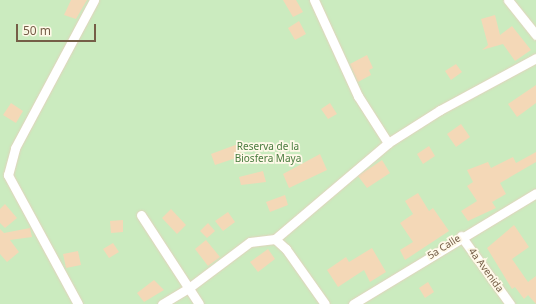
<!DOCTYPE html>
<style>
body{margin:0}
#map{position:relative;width:536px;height:304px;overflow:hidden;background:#fdf6e1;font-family:"Noto Sans",sans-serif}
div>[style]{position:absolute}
.green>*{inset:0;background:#cbebbf}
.building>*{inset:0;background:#f4d8b7}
.roads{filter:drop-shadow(0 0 1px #e1d3bc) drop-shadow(0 0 1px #e1d3bc)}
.minor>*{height:9px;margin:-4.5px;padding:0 4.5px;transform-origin:4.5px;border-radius:4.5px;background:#fff}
span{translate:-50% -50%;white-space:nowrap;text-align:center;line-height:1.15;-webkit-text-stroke:3.5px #fff9e8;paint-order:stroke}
.park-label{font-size:10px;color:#487b3e}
.street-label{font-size:10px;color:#755e47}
.scale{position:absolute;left:16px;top:24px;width:80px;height:18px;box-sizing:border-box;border:2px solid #755e47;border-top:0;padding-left:5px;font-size:12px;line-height:14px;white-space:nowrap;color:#755e47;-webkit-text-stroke:3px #fff9e8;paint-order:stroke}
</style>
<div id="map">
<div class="green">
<div style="clip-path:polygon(0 0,536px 0,536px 304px,0 304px)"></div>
</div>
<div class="building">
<div style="clip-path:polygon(71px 0,87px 0,76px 19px,64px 15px)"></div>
<div style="clip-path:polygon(283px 0,296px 0,303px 12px,293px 17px)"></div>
<div style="clip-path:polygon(495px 15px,500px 35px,512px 26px,531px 50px,515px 61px,503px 44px,482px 50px,488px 45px,481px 19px)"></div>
<div style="clip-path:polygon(299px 21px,306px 34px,295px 40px,288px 28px)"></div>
<div style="clip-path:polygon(367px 55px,373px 68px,369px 70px,371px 75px,358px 82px,350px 64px)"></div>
<div style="clip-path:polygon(456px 64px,462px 72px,451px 80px,445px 71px)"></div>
<div style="clip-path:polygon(536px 85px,536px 103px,517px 117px,508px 104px)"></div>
<div style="clip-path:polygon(11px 103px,23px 111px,16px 123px,3px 115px)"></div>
<div style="clip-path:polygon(330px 103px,337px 114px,328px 119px,321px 109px)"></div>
<div style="clip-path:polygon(461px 124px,470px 137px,456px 147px,447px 134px)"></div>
<div style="clip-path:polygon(238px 144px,242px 156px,215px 165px,211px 154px)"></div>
<div style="clip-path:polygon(429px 146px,435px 156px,423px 164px,417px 154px)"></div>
<div style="clip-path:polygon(536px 152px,536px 162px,500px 183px,506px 194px,492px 202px,496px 208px,468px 221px,461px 211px,477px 201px,467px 186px,473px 182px,467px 170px,488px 162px,491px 168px,513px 157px,516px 163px)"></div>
<div style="clip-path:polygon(320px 154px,327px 170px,289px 188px,283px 174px)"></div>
<div style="clip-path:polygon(382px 160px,390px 173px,367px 188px,358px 176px)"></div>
<div style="clip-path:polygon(263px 171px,266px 182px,241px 185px,239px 177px)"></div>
<div style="clip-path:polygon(418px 193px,429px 211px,433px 208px,449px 231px,405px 260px,400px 250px,413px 242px,400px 223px,413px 214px,405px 201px)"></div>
<div style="clip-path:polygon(285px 195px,288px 205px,270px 212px,266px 202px)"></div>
<div style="clip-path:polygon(5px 204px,17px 218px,5px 228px,0 223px,0 209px)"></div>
<div style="clip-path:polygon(171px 209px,186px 225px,177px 234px,162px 218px)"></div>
<div style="clip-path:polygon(228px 212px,235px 222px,223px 231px,215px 221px)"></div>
<div style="clip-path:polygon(123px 220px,123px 232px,111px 233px,110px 221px)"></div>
<div style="clip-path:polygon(208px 223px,215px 231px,207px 238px,200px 231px)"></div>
<div style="clip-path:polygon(514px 225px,529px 247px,512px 259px,528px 282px,536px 276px,536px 304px,528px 295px,524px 299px,515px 287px,512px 289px,487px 248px)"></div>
<div style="clip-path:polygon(30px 228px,32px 237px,10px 240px,19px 252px,7px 262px,0 254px,0 229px,4px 233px)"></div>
<div style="clip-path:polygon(206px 240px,220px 257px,208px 266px,195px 249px)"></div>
<div style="clip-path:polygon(113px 243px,119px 252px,109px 258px,103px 249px)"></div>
<div style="clip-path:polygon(372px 248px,386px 272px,370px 282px,364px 270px,338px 287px,327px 270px,346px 257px,349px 262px)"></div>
<div style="clip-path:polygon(268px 249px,275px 259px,258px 272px,250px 262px)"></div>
<div style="clip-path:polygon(78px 251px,81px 265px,66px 268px,63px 254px)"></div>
<div style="clip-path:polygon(154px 280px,164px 290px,144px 302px,137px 293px)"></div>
<div style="clip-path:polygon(428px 282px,434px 292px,425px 298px,419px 288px)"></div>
</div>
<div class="roads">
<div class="minor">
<div style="left:314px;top:0;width:106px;rotate:65.4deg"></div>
<div style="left:358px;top:96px;width:56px;rotate:57.4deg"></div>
<div style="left:508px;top:0;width:45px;rotate:51.3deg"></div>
<div style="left:141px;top:215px;width:106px;rotate:56.9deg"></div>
<div style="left:461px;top:236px;width:84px;rotate:54.2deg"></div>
<div style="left:275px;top:239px;width:15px;rotate:42deg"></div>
<div style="left:286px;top:249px;width:67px;rotate:54.7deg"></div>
<div style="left:78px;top:304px;width:147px;rotate:-118.5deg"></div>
<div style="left:8px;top:175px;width:28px;rotate:-75deg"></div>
<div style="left:15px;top:148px;width:168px;rotate:-61.9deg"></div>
<div style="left:162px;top:304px;width:33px;rotate:-31deg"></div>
<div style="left:190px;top:287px;width:75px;rotate:-36.9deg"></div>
<div style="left:250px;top:242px;width:25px;rotate:-7deg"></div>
<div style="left:275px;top:239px;width:148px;rotate:-40.3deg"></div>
<div style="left:388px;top:143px;width:62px;rotate:-32.4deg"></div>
<div style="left:440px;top:110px;width:109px;rotate:-28.4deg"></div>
<div style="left:353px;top:304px;width:214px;rotate:-31.2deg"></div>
</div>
</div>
<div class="park-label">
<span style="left:268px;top:152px">Reserva de la<br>Biosfera Maya</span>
</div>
<div class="street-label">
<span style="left:444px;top:247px;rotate:-32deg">5a Calle</span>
<span style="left:486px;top:270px;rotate:54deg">4a Avenida</span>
</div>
<div class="scale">50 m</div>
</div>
